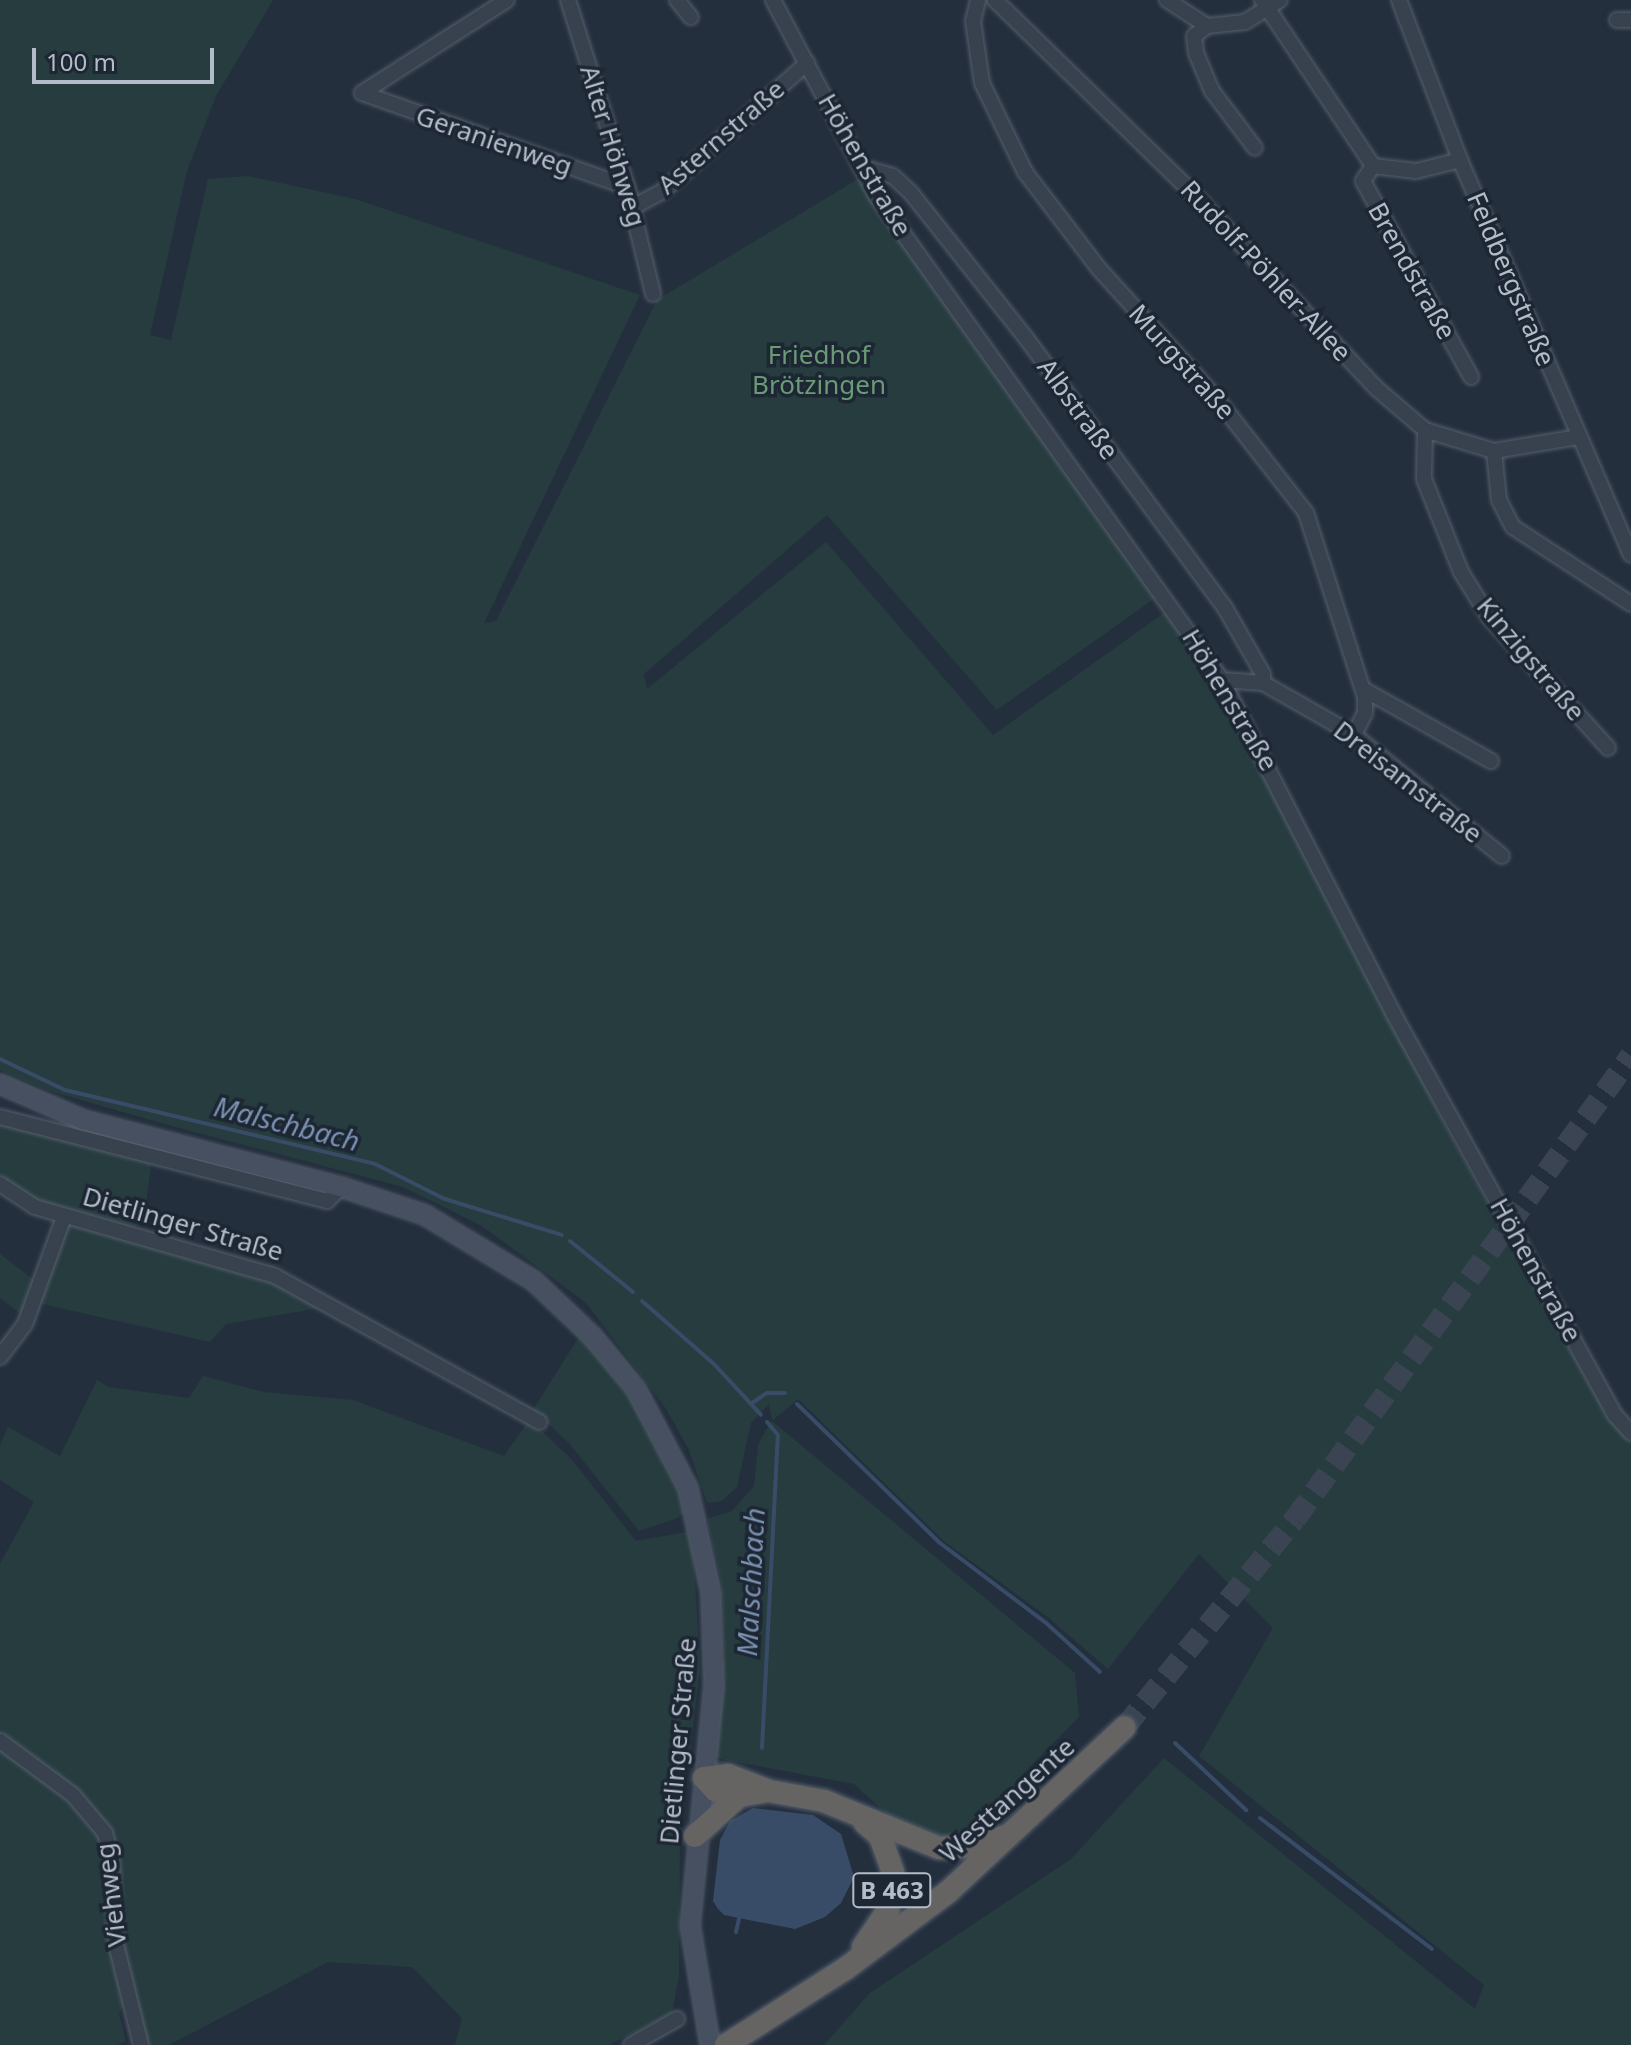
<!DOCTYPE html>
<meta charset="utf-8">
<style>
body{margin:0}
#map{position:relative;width:1631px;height:2045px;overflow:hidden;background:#242f3e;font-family:"Noto Sans",sans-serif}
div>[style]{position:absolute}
.green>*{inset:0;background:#263c3f}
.water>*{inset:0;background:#394c67}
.stream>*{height:4px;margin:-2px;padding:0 2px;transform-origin:2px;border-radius:2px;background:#394c67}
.trunk-tunnel>*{height:22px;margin-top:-11px;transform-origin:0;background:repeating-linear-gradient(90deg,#3a4453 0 22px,transparent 0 33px)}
.roads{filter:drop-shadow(0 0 2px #565f6c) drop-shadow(0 0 2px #565f6c)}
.minor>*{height:14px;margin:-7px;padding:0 7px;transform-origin:7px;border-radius:7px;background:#38414e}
.secondary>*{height:18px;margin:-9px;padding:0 9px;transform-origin:9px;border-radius:9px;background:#465061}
.trunk>*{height:22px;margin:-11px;padding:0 11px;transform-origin:11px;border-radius:11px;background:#656462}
span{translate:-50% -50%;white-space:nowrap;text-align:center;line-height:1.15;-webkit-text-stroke:7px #1d2633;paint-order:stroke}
.shield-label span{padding:2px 6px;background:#1d2633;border:2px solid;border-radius:6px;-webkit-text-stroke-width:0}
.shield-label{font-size:24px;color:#b4bcc9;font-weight:700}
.street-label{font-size:26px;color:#b4bcc9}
.park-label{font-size:26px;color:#6b9a76}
.water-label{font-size:28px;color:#7c92b1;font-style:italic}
.scale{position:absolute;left:32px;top:48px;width:182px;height:36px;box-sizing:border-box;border:4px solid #b4bcc9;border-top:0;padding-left:10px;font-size:24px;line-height:28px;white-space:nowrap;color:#b4bcc9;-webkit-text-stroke:6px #1d2633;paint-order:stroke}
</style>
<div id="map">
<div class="green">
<div style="clip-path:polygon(0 0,273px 0,216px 96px,187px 171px,150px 335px,171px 340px,208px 179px,248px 176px,355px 199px,640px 295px,484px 623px,496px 621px,657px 300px,858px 179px,1161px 594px,997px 710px,827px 515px,644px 674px,647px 689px,826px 542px,993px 735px,1168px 610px,1268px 776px,1450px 1136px,1609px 1419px,1631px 1442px,1631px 2045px,824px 2045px,870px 1993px,1071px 1859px,1164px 1758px,1475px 2009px,1484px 1985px,1199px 1756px,1273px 1628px,1199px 1554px,1108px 1669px,1049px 1618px,945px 1542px,798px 1399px,772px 1421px,1075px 1673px,1079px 1717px,1023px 1774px,1020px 1809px,986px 1834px,942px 1842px,893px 1820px,854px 1784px,715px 1758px,724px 1656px,722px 1585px,707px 1519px,732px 1511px,754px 1486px,758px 1445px,772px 1420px,769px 1404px,751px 1423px,737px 1487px,722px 1501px,707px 1503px,689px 1450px,666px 1409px,586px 1303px,482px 1226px,403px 1187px,175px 1127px,46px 1090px,0 1070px)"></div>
<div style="clip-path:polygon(0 1122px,146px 1158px,151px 1165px,145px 1212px,138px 1225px,127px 1232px,36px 1203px,0 1179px)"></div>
<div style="clip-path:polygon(70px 1224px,255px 1271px,320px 1308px,226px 1324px,210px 1342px,38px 1303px,63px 1230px)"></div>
<div style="clip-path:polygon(0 1254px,37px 1282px,23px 1316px,0 1298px)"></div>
<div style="clip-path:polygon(580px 1335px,635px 1403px,661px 1446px,681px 1497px,684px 1513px,678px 1518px,639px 1531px,569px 1443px,533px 1410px)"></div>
<div style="clip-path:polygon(203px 1376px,264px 1392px,353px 1400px,504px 1456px,530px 1419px,573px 1461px,636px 1541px,692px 1531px,700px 1667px,680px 1837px,679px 1975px,672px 2013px,609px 2045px,455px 2045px,462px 2018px,412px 1967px,328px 1962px,169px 2045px,146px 2045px,133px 1990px,119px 2013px,126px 2041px,117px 2045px,0 2045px,0 1564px,34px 1502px,0 1480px,0 1445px,8px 1427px,60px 1456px,97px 1380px,109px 1387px,189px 1398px)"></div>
</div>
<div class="water">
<div style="clip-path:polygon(753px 1808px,813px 1815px,841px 1834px,854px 1877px,841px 1903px,825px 1917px,795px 1929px,724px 1915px,718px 1909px,713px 1901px,720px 1840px,730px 1821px)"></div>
</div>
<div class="stream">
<div style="left:0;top:1059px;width:72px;rotate:25.5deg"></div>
<div style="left:65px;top:1090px;width:319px;rotate:13.4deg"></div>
<div style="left:375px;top:1164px;width:78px;rotate:26.6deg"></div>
<div style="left:445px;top:1199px;width:122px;rotate:17.1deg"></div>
<div style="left:570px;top:1241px;width:81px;rotate:39deg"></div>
<div style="left:642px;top:1301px;width:96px;rotate:41.2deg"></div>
<div style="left:714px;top:1364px;width:69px;rotate:47.3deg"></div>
<div style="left:752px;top:1403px;width:18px;rotate:-34deg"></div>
<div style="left:767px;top:1393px;width:18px"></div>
<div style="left:797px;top:1404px;width:199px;rotate:44.2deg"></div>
<div style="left:940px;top:1543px;width:131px;rotate:37deg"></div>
<div style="left:1045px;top:1622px;width:74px;rotate:42.3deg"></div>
<div style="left:1175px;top:1743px;width:98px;rotate:43.3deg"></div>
<div style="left:762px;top:1748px;width:313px;rotate:-87.1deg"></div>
<div style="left:778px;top:1435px;width:17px;rotate:-130deg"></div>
<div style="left:1260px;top:1818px;width:216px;rotate:37.3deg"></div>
<div style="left:736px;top:1932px;width:17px;rotate:-77deg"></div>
</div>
<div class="trunk-tunnel">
<div style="left:1124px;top:1728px;width:270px;rotate:-50.7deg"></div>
<div style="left:1295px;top:1519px;width:572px;rotate:-54.03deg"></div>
</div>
<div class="roads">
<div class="minor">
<div style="left:568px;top:0;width:196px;rotate:72.5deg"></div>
<div style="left:627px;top:187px;width:110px;rotate:76.3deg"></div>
<div style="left:677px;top:0;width:22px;rotate:51deg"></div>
<div style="left:773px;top:0;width:223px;rotate:62.2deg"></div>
<div style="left:877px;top:197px;width:594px;rotate:54.46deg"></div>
<div style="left:1222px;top:680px;width:374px;rotate:62.8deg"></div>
<div style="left:1393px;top:1013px;width:459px;rotate:61.1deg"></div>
<div style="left:1615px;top:1415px;width:24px;rotate:48deg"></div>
<div style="left:978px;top:0;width:22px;rotate:103deg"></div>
<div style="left:973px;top:21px;width:63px;rotate:81.7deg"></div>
<div style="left:982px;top:83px;width:99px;rotate:64.2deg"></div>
<div style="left:1025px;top:172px;width:123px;rotate:52.6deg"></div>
<div style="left:1100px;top:270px;width:174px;rotate:47.8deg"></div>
<div style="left:1217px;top:399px;width:145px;rotate:52deg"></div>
<div style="left:1306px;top:513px;width:193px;rotate:72.2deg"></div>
<div style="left:1365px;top:697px;width:16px;rotate:90deg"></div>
<div style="left:1365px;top:713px;width:25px;rotate:117deg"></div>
<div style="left:995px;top:0;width:274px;rotate:44.3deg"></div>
<div style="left:1191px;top:191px;width:270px;rotate:46.8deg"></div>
<div style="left:1376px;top:388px;width:65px;rotate:40.6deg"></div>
<div style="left:1425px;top:430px;width:72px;rotate:16.9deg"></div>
<div style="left:1494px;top:451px;width:86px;rotate:-9.4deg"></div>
<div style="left:1167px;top:0;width:48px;rotate:33deg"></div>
<div style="left:1207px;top:26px;width:38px;rotate:-6deg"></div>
<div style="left:1245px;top:22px;width:41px;rotate:-32.2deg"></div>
<div style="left:1262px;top:0;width:200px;rotate:56.2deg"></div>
<div style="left:1373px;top:166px;width:18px;rotate:124deg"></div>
<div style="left:1363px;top:181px;width:224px;rotate:61.1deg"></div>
<div style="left:1399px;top:0;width:171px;rotate:69.1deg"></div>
<div style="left:1460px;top:160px;width:430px;rotate:66.6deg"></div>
<div style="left:1617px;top:20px;width:14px"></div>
<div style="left:1207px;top:26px;width:16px;rotate:142deg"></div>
<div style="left:1194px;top:36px;width:17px;rotate:83deg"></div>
<div style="left:1196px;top:53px;width:41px;rotate:67.2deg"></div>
<div style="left:1212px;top:91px;width:71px;rotate:53deg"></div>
<div style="left:362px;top:93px;width:281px;rotate:19.5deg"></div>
<div style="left:362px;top:93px;width:172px;rotate:-32.7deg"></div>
<div style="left:1373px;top:166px;width:43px;rotate:6.6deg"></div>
<div style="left:1416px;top:171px;width:45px;rotate:-14deg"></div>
<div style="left:861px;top:167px;width:33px;rotate:16deg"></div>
<div style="left:893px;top:176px;width:25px;rotate:43deg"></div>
<div style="left:911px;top:193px;width:185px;rotate:51.6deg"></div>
<div style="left:1026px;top:338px;width:335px;rotate:53.6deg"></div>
<div style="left:1225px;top:608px;width:76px;rotate:60.1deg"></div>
<div style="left:1263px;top:674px;width:9px;rotate:90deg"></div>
<div style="left:633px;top:207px;width:34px;rotate:-28deg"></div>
<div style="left:663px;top:191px;width:193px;rotate:-41.6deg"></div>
<div style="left:1425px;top:430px;width:49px;rotate:91.2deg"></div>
<div style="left:1424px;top:479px;width:100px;rotate:68.3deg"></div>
<div style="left:1461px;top:572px;width:53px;rotate:58.1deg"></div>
<div style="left:1489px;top:617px;width:177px;rotate:47.7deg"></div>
<div style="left:1494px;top:451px;width:49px;rotate:84.2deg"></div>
<div style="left:1499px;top:500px;width:30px;rotate:63deg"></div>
<div style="left:1513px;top:527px;width:141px;rotate:33.1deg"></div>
<div style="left:1222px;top:680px;width:41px;rotate:4.2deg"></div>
<div style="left:1263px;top:683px;width:105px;rotate:29.7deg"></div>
<div style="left:1354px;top:735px;width:191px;rotate:39.3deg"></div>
<div style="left:1363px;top:689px;width:147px;rotate:29.4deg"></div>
<div style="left:0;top:1117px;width:338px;rotate:14.4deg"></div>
<div style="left:327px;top:1201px;width:20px;rotate:-45deg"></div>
<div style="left:0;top:1184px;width:42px;rotate:33.3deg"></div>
<div style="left:35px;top:1207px;width:250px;rotate:16deg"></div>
<div style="left:275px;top:1276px;width:302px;rotate:28.9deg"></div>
<div style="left:0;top:1357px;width:41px;rotate:-52.9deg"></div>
<div style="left:25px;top:1324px;width:114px;rotate:-70deg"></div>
<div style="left:0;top:1741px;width:91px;rotate:36.5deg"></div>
<div style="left:73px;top:1795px;width:50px;rotate:49.9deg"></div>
<div style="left:105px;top:1833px;width:28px;rotate:75deg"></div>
<div style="left:112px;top:1860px;width:84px;rotate:87.3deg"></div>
<div style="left:116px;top:1944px;width:104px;rotate:76.1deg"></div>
<div style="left:631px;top:2045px;width:53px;rotate:-29.5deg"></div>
</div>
<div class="secondary">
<div style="left:0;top:1084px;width:90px;rotate:23.4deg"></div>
<div style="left:83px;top:1120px;width:267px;rotate:14.6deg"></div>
<div style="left:341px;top:1187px;width:89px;rotate:18.4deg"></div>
<div style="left:425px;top:1215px;width:127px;rotate:31.2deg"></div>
<div style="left:534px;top:1281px;width:81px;rotate:43.5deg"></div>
<div style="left:593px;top:1337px;width:67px;rotate:50.4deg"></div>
<div style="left:636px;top:1389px;width:112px;rotate:62.3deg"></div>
<div style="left:688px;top:1488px;width:107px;rotate:77.6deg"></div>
<div style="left:711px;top:1593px;width:93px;rotate:88.2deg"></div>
<div style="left:714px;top:1686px;width:240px;rotate:95.7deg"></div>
<div style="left:690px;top:1925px;width:122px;rotate:80.5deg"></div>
</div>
<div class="trunk">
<div style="left:704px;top:1778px;width:24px;rotate:-7deg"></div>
<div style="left:728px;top:1775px;width:44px;rotate:21.3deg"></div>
<div style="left:769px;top:1791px;width:56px;rotate:10.3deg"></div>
<div style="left:824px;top:1801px;width:124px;rotate:22.2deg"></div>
<div style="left:939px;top:1848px;width:36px;rotate:-3deg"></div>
<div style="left:975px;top:1846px;width:36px;rotate:-18deg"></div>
<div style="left:704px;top:1778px;width:16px;rotate:47deg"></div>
<div style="left:715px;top:1790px;width:25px;rotate:14deg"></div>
<div style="left:739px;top:1796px;width:29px;rotate:-10deg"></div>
<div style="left:695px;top:1836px;width:59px;rotate:-42.3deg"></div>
<div style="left:863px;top:1947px;width:45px;rotate:-56deg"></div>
<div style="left:888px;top:1910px;width:38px;rotate:-83deg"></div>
<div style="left:893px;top:1872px;width:38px;rotate:-110deg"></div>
<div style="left:880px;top:1836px;width:20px;rotate:-139deg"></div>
<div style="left:726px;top:2045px;width:141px;rotate:-32.6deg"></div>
<div style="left:845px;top:1969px;width:129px;rotate:-36.8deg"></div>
<div style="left:948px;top:1892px;width:241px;rotate:-43deg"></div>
</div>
</div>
<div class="shield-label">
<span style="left:892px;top:1890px">B 463</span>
</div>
<div class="street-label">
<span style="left:721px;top:137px;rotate:-41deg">Asternstraße</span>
<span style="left:494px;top:141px;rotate:19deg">Geranienweg</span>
<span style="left:613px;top:146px;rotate:73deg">Alter Höhweg</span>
<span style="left:865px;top:165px;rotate:60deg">Höhenstraße</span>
<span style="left:1266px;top:271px;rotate:47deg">Rudolf-Pöhler-Allee</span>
<span style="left:1412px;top:271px;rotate:61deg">Brendstraße</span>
<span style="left:1511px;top:279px;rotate:67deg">Feldbergstraße</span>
<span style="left:1182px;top:362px;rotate:48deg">Murgstraße</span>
<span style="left:1078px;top:409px;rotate:54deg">Albstraße</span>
<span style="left:1531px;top:659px;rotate:50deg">Kinzigstraße</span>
<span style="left:1230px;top:700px;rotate:59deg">Höhenstraße</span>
<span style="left:1408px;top:782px;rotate:38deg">Dreisamstraße</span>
<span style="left:183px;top:1224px;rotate:16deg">Dietlinger Straße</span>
<span style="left:1536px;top:1270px;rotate:61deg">Höhenstraße</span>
<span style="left:678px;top:1741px;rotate:-85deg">Dietlinger Straße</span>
<span style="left:1007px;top:1800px;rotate:-42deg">Westtangente</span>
<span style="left:111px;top:1895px;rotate:-97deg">Viehweg</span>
</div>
<div class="park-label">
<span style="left:819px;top:370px">Friedhof<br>Brötzingen</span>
</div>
<div class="water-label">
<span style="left:287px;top:1123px;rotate:14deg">Malschbach</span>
<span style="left:750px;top:1582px;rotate:-87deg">Malschbach</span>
</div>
<div class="scale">100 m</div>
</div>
